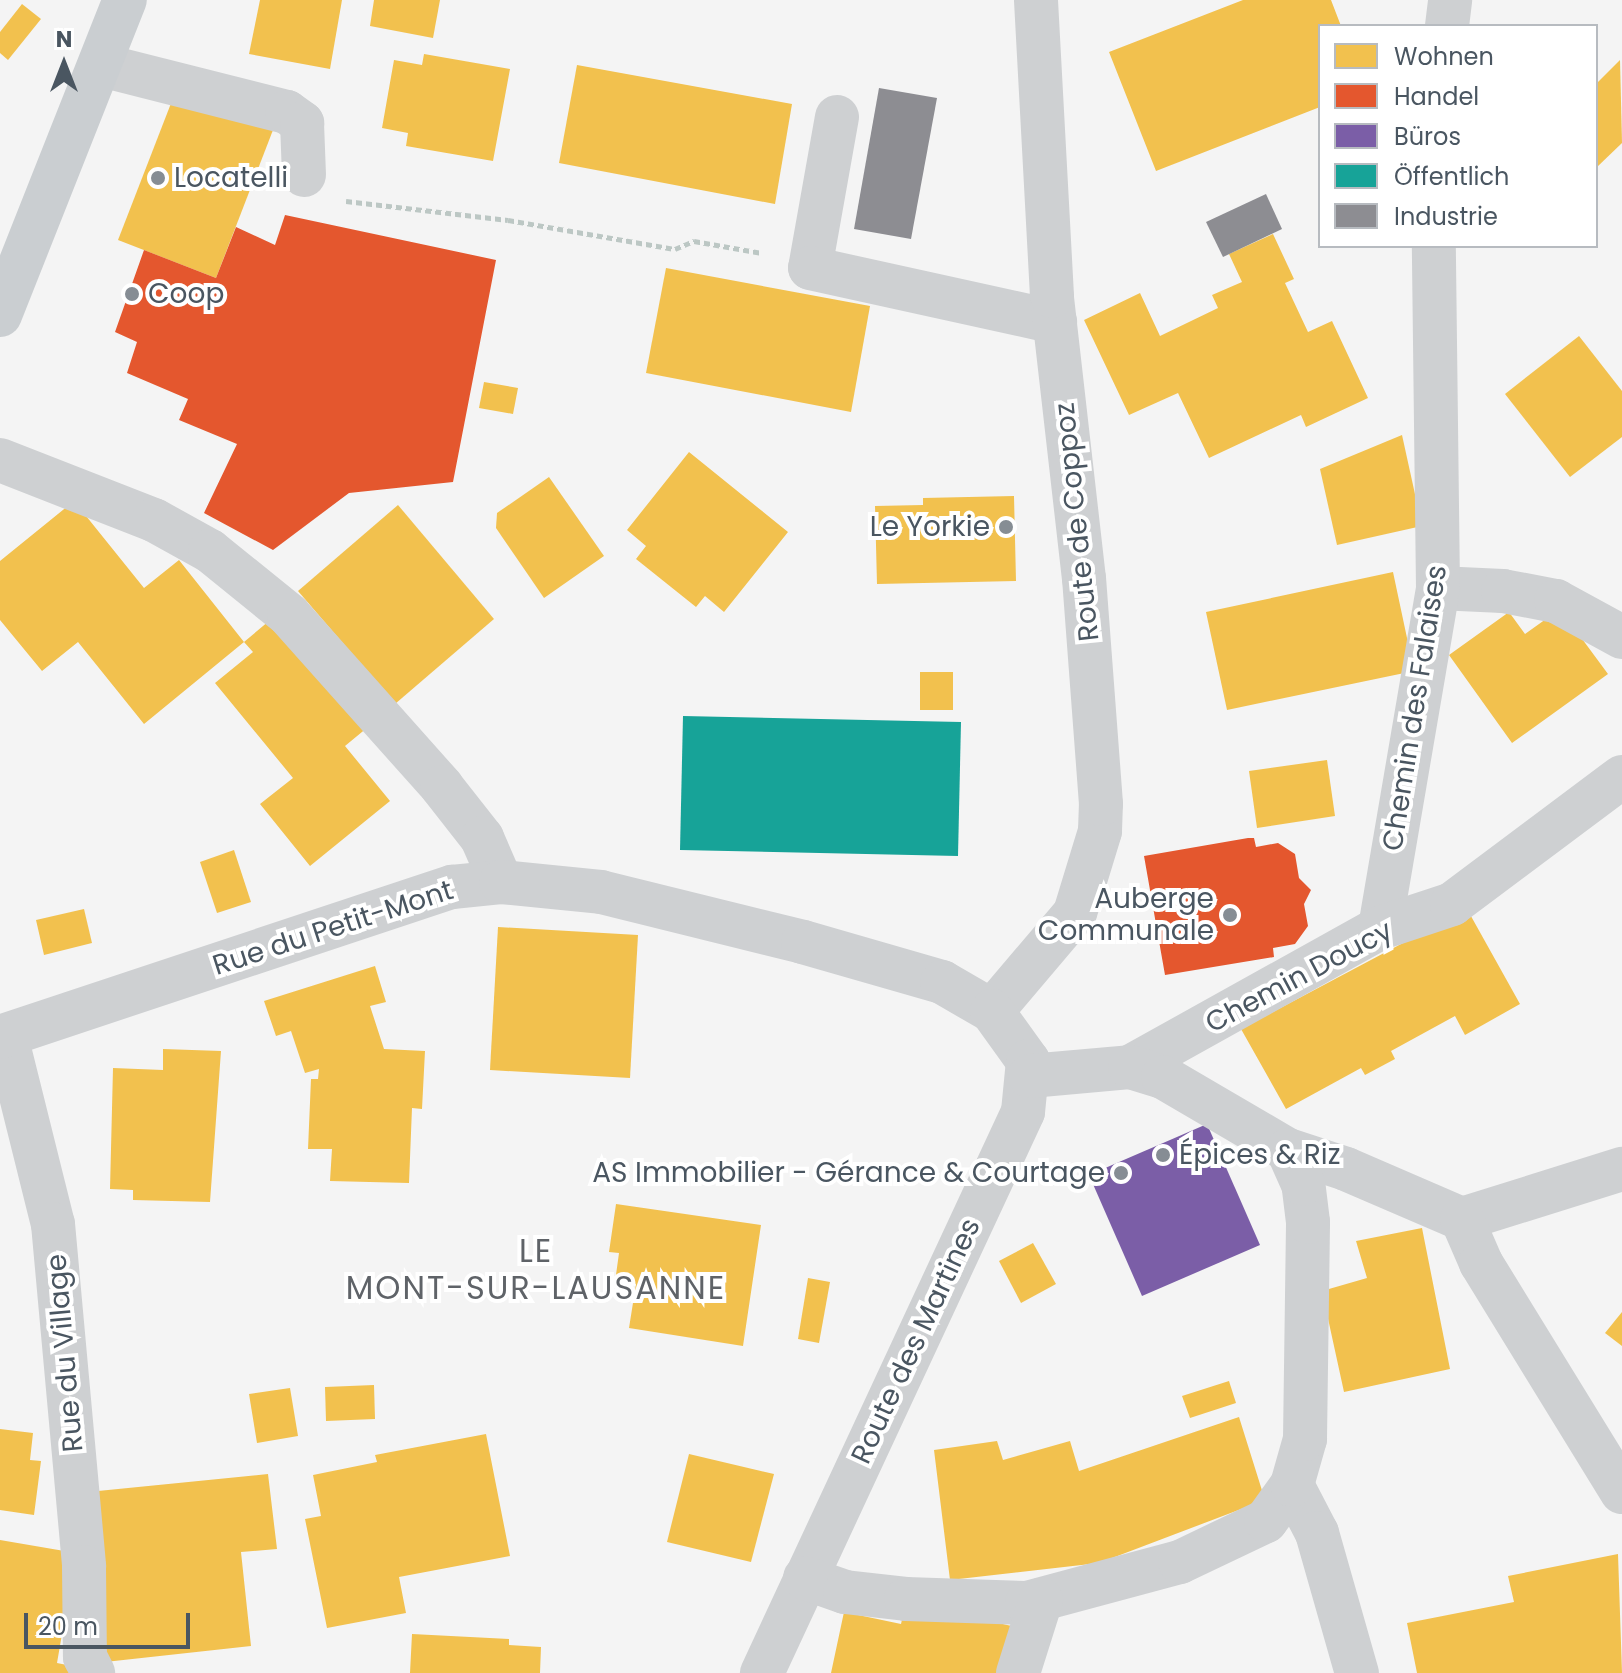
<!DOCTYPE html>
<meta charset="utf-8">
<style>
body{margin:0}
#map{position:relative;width:1622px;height:1673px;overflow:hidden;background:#f4f4f4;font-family:Poppins,sans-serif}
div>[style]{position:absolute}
.homes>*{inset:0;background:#f2c14e}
.shops>*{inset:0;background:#e4572e}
.offices>*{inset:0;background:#7b5ea7}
.public>*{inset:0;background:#17a398}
.industry>*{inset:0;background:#8d8d92}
.path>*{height:5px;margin-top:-2.5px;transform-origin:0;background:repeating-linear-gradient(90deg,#bcc7c4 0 6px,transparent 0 10px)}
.minor>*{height:44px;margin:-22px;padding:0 22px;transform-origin:22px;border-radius:22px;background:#ced0d2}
.major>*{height:44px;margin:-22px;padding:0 22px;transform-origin:22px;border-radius:22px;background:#caced1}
.dots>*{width:22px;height:22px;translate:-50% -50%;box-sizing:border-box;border:4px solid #fff;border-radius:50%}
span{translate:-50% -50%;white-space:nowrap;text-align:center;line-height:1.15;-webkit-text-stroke:8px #fff;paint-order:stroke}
.poi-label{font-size:28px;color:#4a5661}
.left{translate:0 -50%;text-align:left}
.right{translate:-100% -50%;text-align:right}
.street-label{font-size:28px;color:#4a5661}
.quarter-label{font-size:32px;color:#5f6368;letter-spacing:2px}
.legend{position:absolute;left:1318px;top:24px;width:280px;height:224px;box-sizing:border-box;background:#fff;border:2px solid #b7bbc0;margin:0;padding:10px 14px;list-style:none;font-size:24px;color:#4a5661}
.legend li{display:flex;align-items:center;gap:16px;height:40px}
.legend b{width:40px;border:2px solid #b7bbc0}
.north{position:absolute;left:24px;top:24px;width:80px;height:80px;-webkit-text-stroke:6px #fff;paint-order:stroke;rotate:0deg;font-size:22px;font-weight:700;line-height:32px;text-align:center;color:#4a5661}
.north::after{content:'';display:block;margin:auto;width:28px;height:36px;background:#4a5661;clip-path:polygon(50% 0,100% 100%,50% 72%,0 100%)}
.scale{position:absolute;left:24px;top:1613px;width:166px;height:36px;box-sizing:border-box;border:4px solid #4a5661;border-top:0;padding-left:10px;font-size:24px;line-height:28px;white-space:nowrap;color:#4a5661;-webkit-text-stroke:6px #fff;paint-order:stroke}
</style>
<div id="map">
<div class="homes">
<div style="clip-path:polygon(260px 0,342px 0,330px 69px,249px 54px)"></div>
<div style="clip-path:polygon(374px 0,440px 0,433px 38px,370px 26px)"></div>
<div style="clip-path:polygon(1243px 0,1331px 0,1341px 26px,1320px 26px,1320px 107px,1156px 171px,1109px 52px)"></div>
<div style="clip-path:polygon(22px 4px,41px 19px,8px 60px,0 53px,0 32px)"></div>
<div style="clip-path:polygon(424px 54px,510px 69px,493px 161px,406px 146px,408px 133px,382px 128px,394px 60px,422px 65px)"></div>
<div style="clip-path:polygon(1620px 60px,1622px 143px,1596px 168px,1596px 84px)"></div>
<div style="clip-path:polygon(577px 65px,792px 104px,775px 204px,559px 163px)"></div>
<div style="clip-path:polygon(175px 93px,273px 130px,216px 278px,118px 240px)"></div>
<div style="clip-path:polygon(1273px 234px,1294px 279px,1285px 283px,1308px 332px,1332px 321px,1368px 398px,1306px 427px,1301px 415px,1209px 458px,1178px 393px,1129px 415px,1084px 320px,1140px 293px,1160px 336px,1218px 308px,1212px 295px,1242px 282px,1229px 254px)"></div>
<div style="clip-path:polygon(666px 268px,870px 306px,851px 412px,646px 373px)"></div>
<div style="clip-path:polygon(1579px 336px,1622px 391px,1622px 437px,1570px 477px,1505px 394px)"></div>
<div style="clip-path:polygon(484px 382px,518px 388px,513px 414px,479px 408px)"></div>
<div style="clip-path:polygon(1402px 435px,1422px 526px,1337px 545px,1320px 469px)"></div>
<div style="clip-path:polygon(689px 452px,788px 532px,724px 612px,705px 596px,696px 607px,636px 559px,646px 546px,627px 530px)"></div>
<div style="clip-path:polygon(549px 477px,604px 556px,544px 598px,496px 528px,497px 513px)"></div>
<div style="clip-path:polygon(1014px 496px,1016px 581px,877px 584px,875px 506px,923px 505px,923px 498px)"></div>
<div style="clip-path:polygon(74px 501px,144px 588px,179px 560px,244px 642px,144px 724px,78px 642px,42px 671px,0 620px,0 561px)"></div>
<div style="clip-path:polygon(398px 505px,494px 619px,395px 704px,298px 591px)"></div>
<div style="clip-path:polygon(1393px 572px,1414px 671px,1227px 710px,1206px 612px)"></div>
<div style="clip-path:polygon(1560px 609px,1608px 674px,1512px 743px,1449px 655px,1509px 612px,1525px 634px)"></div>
<div style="clip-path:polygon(275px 616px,368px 727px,345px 746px,390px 801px,310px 866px,260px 804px,293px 778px,215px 683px,253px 652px,244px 642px)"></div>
<div style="clip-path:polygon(920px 672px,953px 672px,953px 710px,920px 710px)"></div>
<div style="clip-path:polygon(1327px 760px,1335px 816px,1257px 828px,1249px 771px)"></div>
<div style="clip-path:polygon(234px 850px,251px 902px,217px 913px,200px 862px)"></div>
<div style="clip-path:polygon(84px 909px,92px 943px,44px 955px,36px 920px)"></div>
<div style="clip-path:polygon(1467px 909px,1520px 1004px,1465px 1035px,1455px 1016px,1391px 1051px,1395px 1059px,1365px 1075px,1361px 1068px,1286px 1109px,1241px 1029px)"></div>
<div style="clip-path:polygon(498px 927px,638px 935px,630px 1078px,490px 1070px)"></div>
<div style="clip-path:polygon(375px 966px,386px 1002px,370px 1006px,384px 1049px,425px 1051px,422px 1109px,412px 1108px,409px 1183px,330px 1181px,332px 1149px,308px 1149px,311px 1079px,318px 1079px,319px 1069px,305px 1073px,291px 1031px,276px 1036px,264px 1001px)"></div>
<div style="clip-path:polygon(163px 1049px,221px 1051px,210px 1202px,133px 1200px,133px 1190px,110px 1189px,113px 1068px,163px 1070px)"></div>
<div style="clip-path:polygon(616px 1204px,761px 1225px,743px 1346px,629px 1328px,636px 1284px,615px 1282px,619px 1253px,609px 1252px)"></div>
<div style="clip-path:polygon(1422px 1228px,1450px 1369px,1344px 1392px,1322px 1291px,1367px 1278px,1356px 1241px)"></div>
<div style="clip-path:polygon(1033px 1243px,1056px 1284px,1021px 1303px,999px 1261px)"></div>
<div style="clip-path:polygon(808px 1278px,830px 1282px,819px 1343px,798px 1339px)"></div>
<div style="clip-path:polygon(1622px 1312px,1622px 1346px,1605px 1333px)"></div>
<div style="clip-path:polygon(1229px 1381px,1236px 1403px,1190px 1418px,1182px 1396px)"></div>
<div style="clip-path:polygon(374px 1385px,375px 1419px,326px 1421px,325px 1387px)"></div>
<div style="clip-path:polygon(290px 1388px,298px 1436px,257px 1443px,249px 1394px)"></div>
<div style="clip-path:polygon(1239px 1417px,1265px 1500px,1099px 1563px,950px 1580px,934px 1450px,997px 1441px,1003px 1460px,1070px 1441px,1079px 1471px)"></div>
<div style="clip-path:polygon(0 1429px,33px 1433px,30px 1460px,41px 1461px,34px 1515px,0 1510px)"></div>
<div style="clip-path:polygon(486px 1434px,510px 1556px,399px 1577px,406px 1613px,327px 1628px,305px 1519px,321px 1516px,313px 1475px,377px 1462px,375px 1455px)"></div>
<div style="clip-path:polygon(689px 1454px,774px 1474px,751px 1562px,667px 1542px)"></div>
<div style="clip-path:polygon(268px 1474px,277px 1549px,241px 1552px,251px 1646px,105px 1662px,88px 1492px)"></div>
<div style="clip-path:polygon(0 1540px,76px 1553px,57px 1663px,77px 1667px,76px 1673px,0 1673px)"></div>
<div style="clip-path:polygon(1618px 1554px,1622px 1673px,1417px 1673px,1407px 1623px,1514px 1602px,1508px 1576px)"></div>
<div style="clip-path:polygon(906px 1602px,1016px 1627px,1006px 1673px,831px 1673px,844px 1612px,901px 1624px)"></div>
<div style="clip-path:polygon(412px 1634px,509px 1639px,509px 1645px,541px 1647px,540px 1673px,410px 1673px)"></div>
</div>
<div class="shops">
<div style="clip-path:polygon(285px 215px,496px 260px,453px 482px,349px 493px,273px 550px,204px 513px,237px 444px,179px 420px,188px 399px,127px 373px,137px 342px,115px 332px,144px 250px,216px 278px,236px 227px,275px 245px)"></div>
<div style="clip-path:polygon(1248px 838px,1254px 838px,1256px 847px,1278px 843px,1295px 854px,1299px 878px,1311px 890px,1304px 904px,1308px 926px,1295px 944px,1273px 948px,1274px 957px,1165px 975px,1144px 856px)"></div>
</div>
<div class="offices">
<div style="clip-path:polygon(1207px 1124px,1260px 1245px,1142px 1296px,1089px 1175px)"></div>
</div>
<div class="public">
<div style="clip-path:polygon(683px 716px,961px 722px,958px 856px,680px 850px)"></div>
</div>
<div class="industry">
<div style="clip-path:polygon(879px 88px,937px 98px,911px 239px,854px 229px)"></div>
<div style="clip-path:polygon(1266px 194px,1282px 229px,1223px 257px,1206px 222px)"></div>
</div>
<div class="path">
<div style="left:346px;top:201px;width:163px;rotate:6.7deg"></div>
<div style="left:508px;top:220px;width:169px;rotate:9.9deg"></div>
<div style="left:675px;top:249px;width:21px;rotate:-23deg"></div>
<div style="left:694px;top:241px;width:69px;rotate:10deg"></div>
</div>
<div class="minor">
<div style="left:1447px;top:26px;width:26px;rotate:-83deg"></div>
<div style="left:101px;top:65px;width:192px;rotate:14.2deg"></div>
<div style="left:287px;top:112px;width:19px;rotate:36deg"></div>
<div style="left:302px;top:123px;width:52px;rotate:87.8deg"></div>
<div style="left:837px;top:117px;width:153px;rotate:100.1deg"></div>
<div style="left:810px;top:268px;width:251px;rotate:12.4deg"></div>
<div style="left:0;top:460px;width:165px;rotate:21.3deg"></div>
<div style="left:154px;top:520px;width:64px;rotate:29deg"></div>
<div style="left:210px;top:551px;width:102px;rotate:39deg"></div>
<div style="left:289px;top:615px;width:230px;rotate:48.3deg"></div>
<div style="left:442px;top:787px;width:65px;rotate:51.9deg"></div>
<div style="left:482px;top:838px;width:48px;rotate:66.6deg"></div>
<div style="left:1438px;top:588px;width:65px;rotate:2.6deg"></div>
<div style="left:1503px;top:591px;width:54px;rotate:10.7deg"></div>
<div style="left:1556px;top:601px;width:75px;rotate:28.6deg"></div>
<div style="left:1380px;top:928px;width:345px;rotate:-80.3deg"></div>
<div style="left:1438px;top:588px;width:342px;rotate:-90.7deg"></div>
<div style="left:992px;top:1011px;width:128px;rotate:-49.7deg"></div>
<div style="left:1075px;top:913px;width:86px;rotate:-73deg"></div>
<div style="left:1100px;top:831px;width:27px;rotate:-88deg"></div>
<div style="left:1101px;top:804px;width:226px;rotate:-94.3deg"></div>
<div style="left:1084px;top:579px;width:285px;rotate:-96.5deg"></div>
<div style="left:1052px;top:296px;width:296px;rotate:-93.1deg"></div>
<div style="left:6px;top:1036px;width:194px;rotate:76deg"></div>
<div style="left:53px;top:1224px;width:344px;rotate:84.8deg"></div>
<div style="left:84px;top:1567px;width:90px;rotate:89.4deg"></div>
<div style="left:85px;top:1657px;width:18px;rotate:63deg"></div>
<div style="left:0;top:1037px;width:476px;rotate:-18.4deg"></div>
<div style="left:452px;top:887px;width:49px;rotate:-5.8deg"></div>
<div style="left:501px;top:882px;width:100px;rotate:5.7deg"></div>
<div style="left:601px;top:892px;width:208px;rotate:13.9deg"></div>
<div style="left:803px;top:942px;width:145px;rotate:16.1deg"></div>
<div style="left:942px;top:982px;width:58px;rotate:30.1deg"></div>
<div style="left:992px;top:1011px;width:62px;rotate:54.2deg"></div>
<div style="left:1028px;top:1061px;width:51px;rotate:95.6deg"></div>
<div style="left:1023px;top:1112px;width:619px;rotate:114.95deg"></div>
<div style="left:1130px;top:1067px;width:286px;rotate:-29.1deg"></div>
<div style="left:1380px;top:928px;width:76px;rotate:-18.4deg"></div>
<div style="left:1452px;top:904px;width:212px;rotate:-36.8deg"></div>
<div style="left:1030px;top:1076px;width:100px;rotate:-5.1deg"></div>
<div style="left:1130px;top:1067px;width:34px;rotate:17deg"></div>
<div style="left:1163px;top:1077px;width:145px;rotate:30.3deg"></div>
<div style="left:1288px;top:1150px;width:61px;rotate:18.1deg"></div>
<div style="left:1346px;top:1169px;width:126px;rotate:23.3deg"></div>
<div style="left:1462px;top:1219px;width:168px;rotate:-17.4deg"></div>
<div style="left:1462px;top:1219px;width:48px;rotate:66.6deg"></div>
<div style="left:1481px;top:1263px;width:269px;rotate:58.4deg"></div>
<div style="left:1292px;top:1485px;width:54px;rotate:62.5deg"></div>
<div style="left:1317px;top:1533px;width:146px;rotate:74.1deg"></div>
<div style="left:805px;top:1578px;width:42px;rotate:19.3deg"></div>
<div style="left:845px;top:1592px;width:61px;rotate:6.5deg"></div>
<div style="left:906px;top:1599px;width:121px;rotate:1.9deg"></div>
<div style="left:1027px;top:1603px;width:158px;rotate:-15deg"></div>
<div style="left:1180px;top:1562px;width:95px;rotate:-25.5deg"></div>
<div style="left:1266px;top:1521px;width:44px;rotate:-54.2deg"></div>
<div style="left:1292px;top:1485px;width:48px;rotate:-74.2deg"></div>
<div style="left:1305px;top:1439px;width:217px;rotate:-89.2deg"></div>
<div style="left:1308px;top:1222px;width:38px;rotate:-97deg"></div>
<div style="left:1303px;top:1184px;width:37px;rotate:-114deg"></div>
<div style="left:1018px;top:1673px;width:77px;rotate:-72.5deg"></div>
</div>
<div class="major">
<div style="left:0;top:315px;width:339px;rotate:-68.4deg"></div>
</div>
<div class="dots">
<div style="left:158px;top:178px;background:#868d94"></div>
<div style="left:132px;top:294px;background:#868d94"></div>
<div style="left:1006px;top:527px;background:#868d94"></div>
<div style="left:1230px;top:915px;background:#868d94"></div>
<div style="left:1163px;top:1155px;background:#868d94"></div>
<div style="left:1121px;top:1173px;background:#868d94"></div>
</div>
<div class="poi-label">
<span class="left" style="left:174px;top:178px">Locatelli</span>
<span class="left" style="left:148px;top:294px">Coop</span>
<span class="right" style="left:990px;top:527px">Le Yorkie</span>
<span class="right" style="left:1214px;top:915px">Auberge<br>Communale</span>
<span class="left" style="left:1179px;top:1155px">Épices &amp; Riz</span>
<span class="right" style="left:1105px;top:1173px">AS Immobilier - Gérance &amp; Courtage</span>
</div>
<div class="street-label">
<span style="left:1077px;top:522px;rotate:-96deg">Route de Coppoz</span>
<span style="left:1415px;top:708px;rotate:-81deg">Chemin des Falaises</span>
<span style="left:333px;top:928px;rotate:-18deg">Rue du Petit-Mont</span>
<span style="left:1299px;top:977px;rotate:-28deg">Chemin Doucy</span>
<span style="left:916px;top:1341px;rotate:-65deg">Route des Martines</span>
<span style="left:65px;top:1353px;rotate:-95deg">Rue du Village</span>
</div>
<div class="quarter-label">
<span style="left:536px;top:1270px">LE<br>MONT-SUR-LAUSANNE</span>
</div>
<ul class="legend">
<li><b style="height:22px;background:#f2c14e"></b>Wohnen</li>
<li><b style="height:22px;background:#e4572e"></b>Handel</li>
<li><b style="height:22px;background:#7b5ea7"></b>Büros</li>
<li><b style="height:22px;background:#17a398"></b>Öffentlich</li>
<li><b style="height:22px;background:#8d8d92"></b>Industrie</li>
</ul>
<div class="north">N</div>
<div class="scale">20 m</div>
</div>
